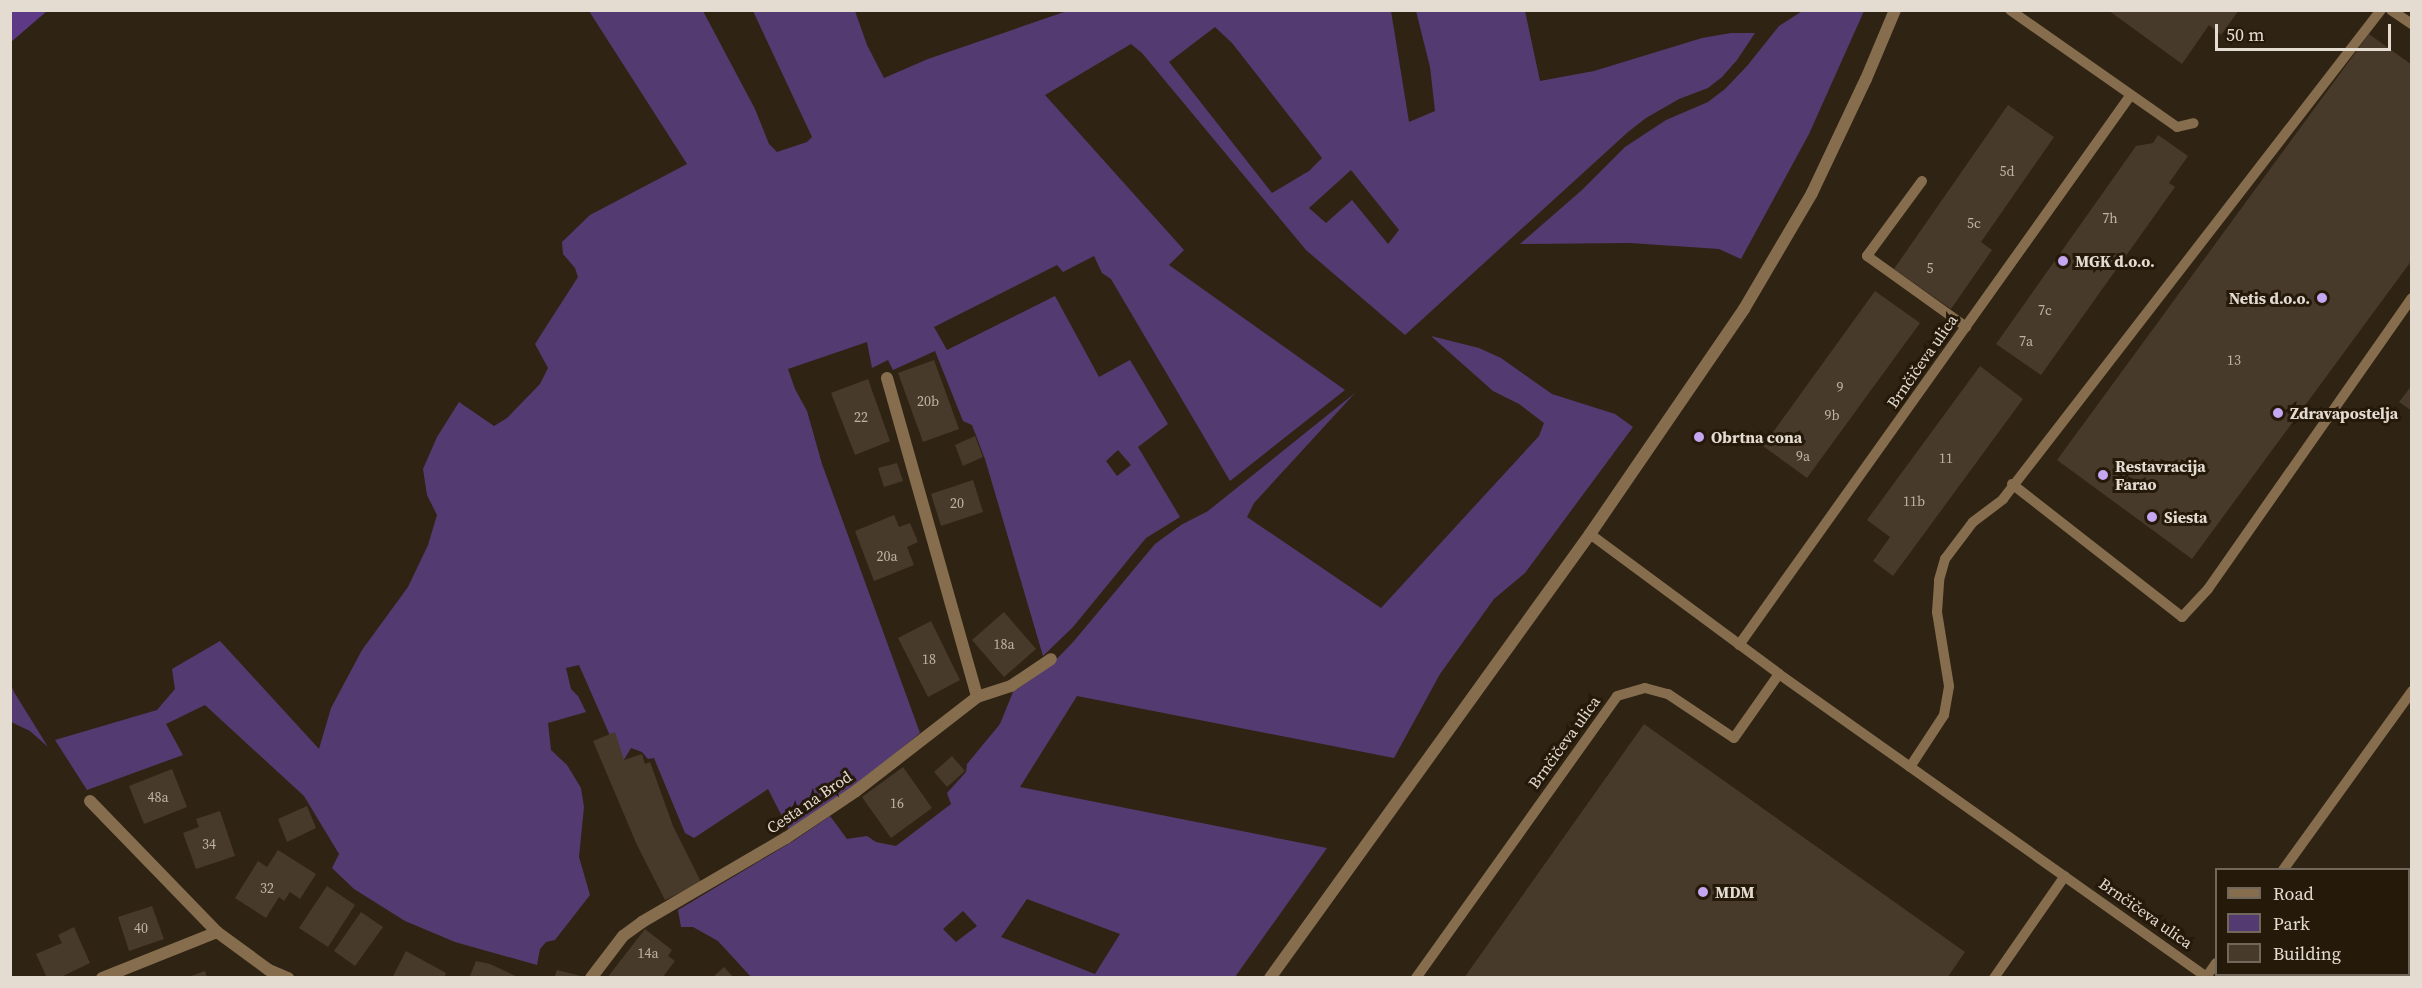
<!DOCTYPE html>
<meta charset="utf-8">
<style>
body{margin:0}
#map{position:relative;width:2422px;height:988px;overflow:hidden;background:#2f2313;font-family:"Source Serif 4",serif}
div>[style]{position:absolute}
.green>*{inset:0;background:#533b71}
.forest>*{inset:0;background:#5e3a86}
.building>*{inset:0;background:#483a2a}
.service>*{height:10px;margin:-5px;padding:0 5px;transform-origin:5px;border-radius:5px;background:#866d4e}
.minor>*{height:12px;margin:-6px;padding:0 6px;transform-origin:6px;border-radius:6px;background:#866d4e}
.tertiary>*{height:12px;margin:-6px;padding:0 6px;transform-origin:6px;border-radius:6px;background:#866d4e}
.dots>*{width:16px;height:16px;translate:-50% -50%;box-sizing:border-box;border:3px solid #25190a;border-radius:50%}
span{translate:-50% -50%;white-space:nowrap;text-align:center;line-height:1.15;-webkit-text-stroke:6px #25190a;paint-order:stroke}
.number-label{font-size:14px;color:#bdb3a7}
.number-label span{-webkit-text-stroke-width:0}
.poi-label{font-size:16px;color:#e4dbd1;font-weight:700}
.left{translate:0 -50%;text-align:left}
.right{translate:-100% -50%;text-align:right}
.street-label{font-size:16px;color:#e4dbd1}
.frame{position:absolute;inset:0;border:12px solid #e4dbd1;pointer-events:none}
.legend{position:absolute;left:2215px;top:868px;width:195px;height:108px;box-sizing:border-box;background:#25190a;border:2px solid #71675a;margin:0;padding:8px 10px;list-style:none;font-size:18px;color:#e4dbd1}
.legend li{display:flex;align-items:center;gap:12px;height:30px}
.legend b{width:30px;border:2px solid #71675a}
.scale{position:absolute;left:2215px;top:24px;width:176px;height:27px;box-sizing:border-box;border:3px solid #e4dbd1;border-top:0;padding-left:8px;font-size:18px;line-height:21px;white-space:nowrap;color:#e4dbd1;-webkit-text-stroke:4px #25190a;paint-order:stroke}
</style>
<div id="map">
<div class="green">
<div style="clip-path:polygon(1804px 10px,1864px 11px,1809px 134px,1741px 259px,1719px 249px,1630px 243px,1520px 244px,1582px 190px,1625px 147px,1666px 120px,1708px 102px,1725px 89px,1747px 66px,1779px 26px)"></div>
<div style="clip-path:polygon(evenodd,589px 11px,703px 11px,755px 109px,769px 144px,777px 152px,807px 142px,812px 137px,753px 11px,855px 11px,867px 45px,884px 78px,928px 59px,1067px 11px,1391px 11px,1409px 122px,1435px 111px,1430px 67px,1416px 11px,1525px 11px,1540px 81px,1594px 71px,1702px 38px,1731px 33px,1755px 33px,1737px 60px,1722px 77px,1708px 88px,1679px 99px,1646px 118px,1628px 132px,1405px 335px,1306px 250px,1142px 53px,1131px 44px,1045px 95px,1184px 250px,1169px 265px,1345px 390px,1230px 481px,1111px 279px,1102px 273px,1094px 256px,1063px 272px,1057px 265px,934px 327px,947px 350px,1055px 296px,1099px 377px,1130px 360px,1168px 424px,1138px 447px,1180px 517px,1146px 538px,1073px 627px,1043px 656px,985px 459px,972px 425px,963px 421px,935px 351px,893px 370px,888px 360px,872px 368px,867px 342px,788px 369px,795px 389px,807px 411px,822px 464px,920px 733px,856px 786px,789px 830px,768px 789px,694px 838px,685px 833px,654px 758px,648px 759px,642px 752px,631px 748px,622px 763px,579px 665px,566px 668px,571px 689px,578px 696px,586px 712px,548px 723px,551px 750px,567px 765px,581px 788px,584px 807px,579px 857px,590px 895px,555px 940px,546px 942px,540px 949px,537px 965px,455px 942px,405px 921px,354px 889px,332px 868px,339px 854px,304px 796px,205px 705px,166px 724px,183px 755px,87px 790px,55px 740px,157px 710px,175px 689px,172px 669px,220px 641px,319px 749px,331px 708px,362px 650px,408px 587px,428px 545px,437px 515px,427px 495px,423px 469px,437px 437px,459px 402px,494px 426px,507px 418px,540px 384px,548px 368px,535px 344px,578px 277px,575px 268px,563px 254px,562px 242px,590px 215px,687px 164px,589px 11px,1215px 27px,1232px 43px,1322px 158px,1309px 171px,1272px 193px,1169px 62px,1215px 27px,589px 11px,1351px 170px,1399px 230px,1388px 244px,1352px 200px,1326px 223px,1309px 208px,1351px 170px,589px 11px,1118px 450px,1131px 465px,1117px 476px,1106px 461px,1118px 450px)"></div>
<div style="clip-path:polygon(evenodd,1431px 336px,1479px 348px,1501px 358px,1552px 394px,1615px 414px,1633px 427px,1525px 573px,1494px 599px,1440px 674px,1394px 758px,1077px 696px,1020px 787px,1327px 848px,1235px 977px,751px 977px,718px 941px,693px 927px,681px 927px,678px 910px,795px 840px,830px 816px,847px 839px,867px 836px,876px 842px,896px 846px,951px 804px,947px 793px,966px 772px,967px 764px,1000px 724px,1013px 692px,1049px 667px,1074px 641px,1155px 544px,1181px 525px,1208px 511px,1355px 393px,1254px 503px,1247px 517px,1381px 608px,1539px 436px,1544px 423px,1519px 404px,1493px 391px,1431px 336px,1027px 899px,1120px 934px,1095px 974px,1001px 937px,1027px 899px,1431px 336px,963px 911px,977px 926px,956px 942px,943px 929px,963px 911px)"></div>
<div style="clip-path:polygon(11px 685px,14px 692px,48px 747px,30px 731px,11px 722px)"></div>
</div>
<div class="forest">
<div style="clip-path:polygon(11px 10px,47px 10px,47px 11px,11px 42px)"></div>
</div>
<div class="building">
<div style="clip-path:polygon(2108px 10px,2239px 10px,2221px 35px,2209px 25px,2182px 64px)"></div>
<div style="clip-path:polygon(2369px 34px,2412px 65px,2412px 260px,2192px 559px,2057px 460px)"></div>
<div style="clip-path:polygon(2008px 105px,2054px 137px,1981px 242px,1992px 250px,1951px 309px,1894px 269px)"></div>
<div style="clip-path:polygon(2158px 135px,2188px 156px,2169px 183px,2175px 187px,2041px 375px,1996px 344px,2136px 146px,2153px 143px)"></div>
<div style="clip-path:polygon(1875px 291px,1920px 323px,1807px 478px,1763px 446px)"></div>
<div style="clip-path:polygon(934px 360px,959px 429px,923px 442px,898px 373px)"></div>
<div style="clip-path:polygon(1980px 366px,2023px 399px,1893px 576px,1873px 561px,1890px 537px,1867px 520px)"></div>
<div style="clip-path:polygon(868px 379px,890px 441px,855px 455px,831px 393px)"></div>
<div style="clip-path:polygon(2412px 385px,2412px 411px,2399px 402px)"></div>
<div style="clip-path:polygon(975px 436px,983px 457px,963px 466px,955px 445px)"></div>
<div style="clip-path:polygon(897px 463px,903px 481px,884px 487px,878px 468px)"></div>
<div style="clip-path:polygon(973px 480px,983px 512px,941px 526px,931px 494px)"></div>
<div style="clip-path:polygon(894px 515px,899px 527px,910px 523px,918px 542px,907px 547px,914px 565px,874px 581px,855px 531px)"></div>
<div style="clip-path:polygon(1004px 612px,1036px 649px,1004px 677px,972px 640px)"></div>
<div style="clip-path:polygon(931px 621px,960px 680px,928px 697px,898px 638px)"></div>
<div style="clip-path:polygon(1644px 724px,1965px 952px,1947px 978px,1464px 978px)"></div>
<div style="clip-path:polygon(615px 732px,624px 760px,642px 754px,645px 764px,650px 762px,673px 826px,701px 882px,665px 900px,637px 845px,593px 741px)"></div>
<div style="clip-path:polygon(952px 756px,965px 771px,947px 787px,934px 772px)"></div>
<div style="clip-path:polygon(903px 767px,932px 808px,891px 838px,862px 797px)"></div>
<div style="clip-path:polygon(172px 769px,187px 807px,144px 824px,129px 786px)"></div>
<div style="clip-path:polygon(307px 806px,316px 828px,287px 842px,278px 819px)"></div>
<div style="clip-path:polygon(220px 811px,235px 856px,196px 869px,183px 833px,199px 827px,196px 819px)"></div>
<div style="clip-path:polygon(278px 850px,316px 874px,300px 899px,290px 892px,284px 901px,279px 897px,266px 918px,235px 898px,258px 861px,267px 867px)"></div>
<div style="clip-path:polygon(327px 886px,355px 905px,328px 947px,299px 928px)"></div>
<div style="clip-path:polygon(152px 906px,164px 939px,129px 951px,118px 917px)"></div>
<div style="clip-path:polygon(361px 912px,383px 927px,355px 966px,334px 951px)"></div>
<div style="clip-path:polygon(74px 927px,90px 963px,59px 978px,47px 978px,36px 954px,62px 943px,58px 935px)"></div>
<div style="clip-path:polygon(645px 929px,672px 950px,668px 956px,675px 961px,662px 978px,607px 978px)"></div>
<div style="clip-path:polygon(406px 951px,446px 973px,444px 978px,392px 978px)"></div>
<div style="clip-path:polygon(476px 961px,490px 964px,520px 978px,469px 978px)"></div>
<div style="clip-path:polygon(724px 967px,734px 978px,712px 978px)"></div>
<div style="clip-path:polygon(557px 970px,585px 977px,585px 978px,554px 978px)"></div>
<div style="clip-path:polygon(205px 971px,207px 978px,188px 978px,188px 977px)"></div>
</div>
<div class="service">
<div style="left:2010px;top:10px;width:204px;rotate:35deg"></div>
<div style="left:2177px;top:127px;width:17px;rotate:-13deg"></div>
<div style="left:2391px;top:10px;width:25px;rotate:34deg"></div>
<div style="left:1922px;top:181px;width:93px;rotate:126.3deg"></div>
<div style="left:1867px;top:256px;width:122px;rotate:35.6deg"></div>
<div style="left:2012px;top:484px;width:216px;rotate:38deg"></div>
<div style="left:2182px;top:617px;width:38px;rotate:-47deg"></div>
<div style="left:2208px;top:589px;width:355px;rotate:-55deg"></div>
<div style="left:1590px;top:534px;width:235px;rotate:36.5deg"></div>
<div style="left:1779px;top:674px;width:526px;rotate:35.32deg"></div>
<div style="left:1739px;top:645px;width:674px;rotate:-54.54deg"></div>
<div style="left:1910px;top:767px;width:62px;rotate:-56.8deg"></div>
<div style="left:1944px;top:715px;width:29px;rotate:-80deg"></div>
<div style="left:1949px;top:686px;width:75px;rotate:-99.2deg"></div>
<div style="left:1937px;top:612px;width:32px;rotate:-86deg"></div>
<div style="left:1939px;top:580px;width:22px;rotate:-74deg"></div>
<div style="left:1945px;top:559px;width:46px;rotate:-52.9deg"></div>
<div style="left:1973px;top:522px;width:38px;rotate:-37deg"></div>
<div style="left:2003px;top:499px;width:618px;rotate:-52.3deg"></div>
<div style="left:2283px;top:870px;width:221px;rotate:-54.2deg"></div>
<div style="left:2207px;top:976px;width:16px;rotate:-55deg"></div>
<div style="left:1416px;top:978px;width:346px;rotate:-54.5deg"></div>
<div style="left:1617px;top:696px;width:29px;rotate:-16deg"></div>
<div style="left:1645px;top:688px;width:24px;rotate:15deg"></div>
<div style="left:1668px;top:694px;width:79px;rotate:33.7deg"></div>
<div style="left:1734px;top:738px;width:78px;rotate:-54.9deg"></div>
<div style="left:1994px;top:978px;width:124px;rotate:-55.2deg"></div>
</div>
<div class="minor">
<div style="left:887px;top:378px;width:331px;rotate:74.2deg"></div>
<div style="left:90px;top:801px;width:182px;rotate:45.9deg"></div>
<div style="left:217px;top:932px;width:64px;rotate:36.2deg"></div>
<div style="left:269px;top:970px;width:21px;rotate:23deg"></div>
<div style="left:102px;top:978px;width:124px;rotate:-21.8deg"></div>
<div style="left:591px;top:978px;width:53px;rotate:-52.7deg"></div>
<div style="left:623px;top:936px;width:24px;rotate:-36deg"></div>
<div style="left:642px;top:922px;width:167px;rotate:-30.3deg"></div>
<div style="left:786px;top:838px;width:84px;rotate:-33.9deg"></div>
<div style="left:856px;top:791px;width:153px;rotate:-37.8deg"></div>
<div style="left:977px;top:697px;width:36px;rotate:-18deg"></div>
<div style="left:1011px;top:686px;width:48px;rotate:-34deg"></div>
</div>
<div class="tertiary">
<div style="left:1270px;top:978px;width:547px;rotate:-54.22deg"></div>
<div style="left:1590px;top:534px;width:273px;rotate:-55.6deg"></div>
<div style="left:1744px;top:309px;width:134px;rotate:-59.6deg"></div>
<div style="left:1812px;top:193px;width:126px;rotate:-64.7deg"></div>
<div style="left:1866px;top:79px;width:75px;rotate:-67.2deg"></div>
</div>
<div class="dots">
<div style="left:2063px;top:261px;background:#c5a6f0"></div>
<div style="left:2322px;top:298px;background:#c5a6f0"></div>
<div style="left:2278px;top:413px;background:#c5a6f0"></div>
<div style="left:1699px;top:437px;background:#c5a6f0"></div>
<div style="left:2103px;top:475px;background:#c5a6f0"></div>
<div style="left:2152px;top:517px;background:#c5a6f0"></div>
<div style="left:1703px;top:892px;background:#c5a6f0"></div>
</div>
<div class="number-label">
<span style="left:2007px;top:171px">5d</span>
<span style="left:2110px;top:218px">7h</span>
<span style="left:1974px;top:223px">5c</span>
<span style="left:1930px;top:268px">5</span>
<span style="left:2045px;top:310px">7c</span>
<span style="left:2026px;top:341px">7a</span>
<span style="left:2234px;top:360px">13</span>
<span style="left:1840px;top:387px">9</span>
<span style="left:928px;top:401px">20b</span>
<span style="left:1832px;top:415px">9b</span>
<span style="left:861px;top:417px">22</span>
<span style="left:1803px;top:456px">9a</span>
<span style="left:1946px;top:458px">11</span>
<span style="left:1914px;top:501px">11b</span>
<span style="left:957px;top:503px">20</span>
<span style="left:887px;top:556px">20a</span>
<span style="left:1004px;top:644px">18a</span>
<span style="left:929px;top:659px">18</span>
<span style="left:158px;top:797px">48a</span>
<span style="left:897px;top:803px">16</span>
<span style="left:209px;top:844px">34</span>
<span style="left:267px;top:888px">32</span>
<span style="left:141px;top:928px">40</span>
<span style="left:648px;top:953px">14a</span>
</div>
<div class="poi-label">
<span class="left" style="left:2075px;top:261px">MGK d.o.o.</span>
<span class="right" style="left:2310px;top:298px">Netis d.o.o.</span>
<span class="left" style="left:2290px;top:413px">Zdravapostelja</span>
<span class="left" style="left:1711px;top:437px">Obrtna cona</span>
<span class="left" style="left:2115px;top:475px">Restavracija<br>Farao</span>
<span class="left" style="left:2164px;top:517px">Siesta</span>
<span class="left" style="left:1715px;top:892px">MDM</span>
</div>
<div class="street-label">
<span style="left:1922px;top:361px;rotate:-55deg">Brnčičeva ulica</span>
<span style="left:1564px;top:742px;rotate:-54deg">Brnčičeva ulica</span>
<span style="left:809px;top:802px;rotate:-34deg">Cesta na Brod</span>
<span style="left:2146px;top:913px;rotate:35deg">Brnčičeva ulica</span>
</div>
<div class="frame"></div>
<ul class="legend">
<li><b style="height:8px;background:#866d4e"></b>Road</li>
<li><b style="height:16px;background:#533b71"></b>Park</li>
<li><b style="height:16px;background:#483a2a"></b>Building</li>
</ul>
<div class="scale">50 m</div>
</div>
